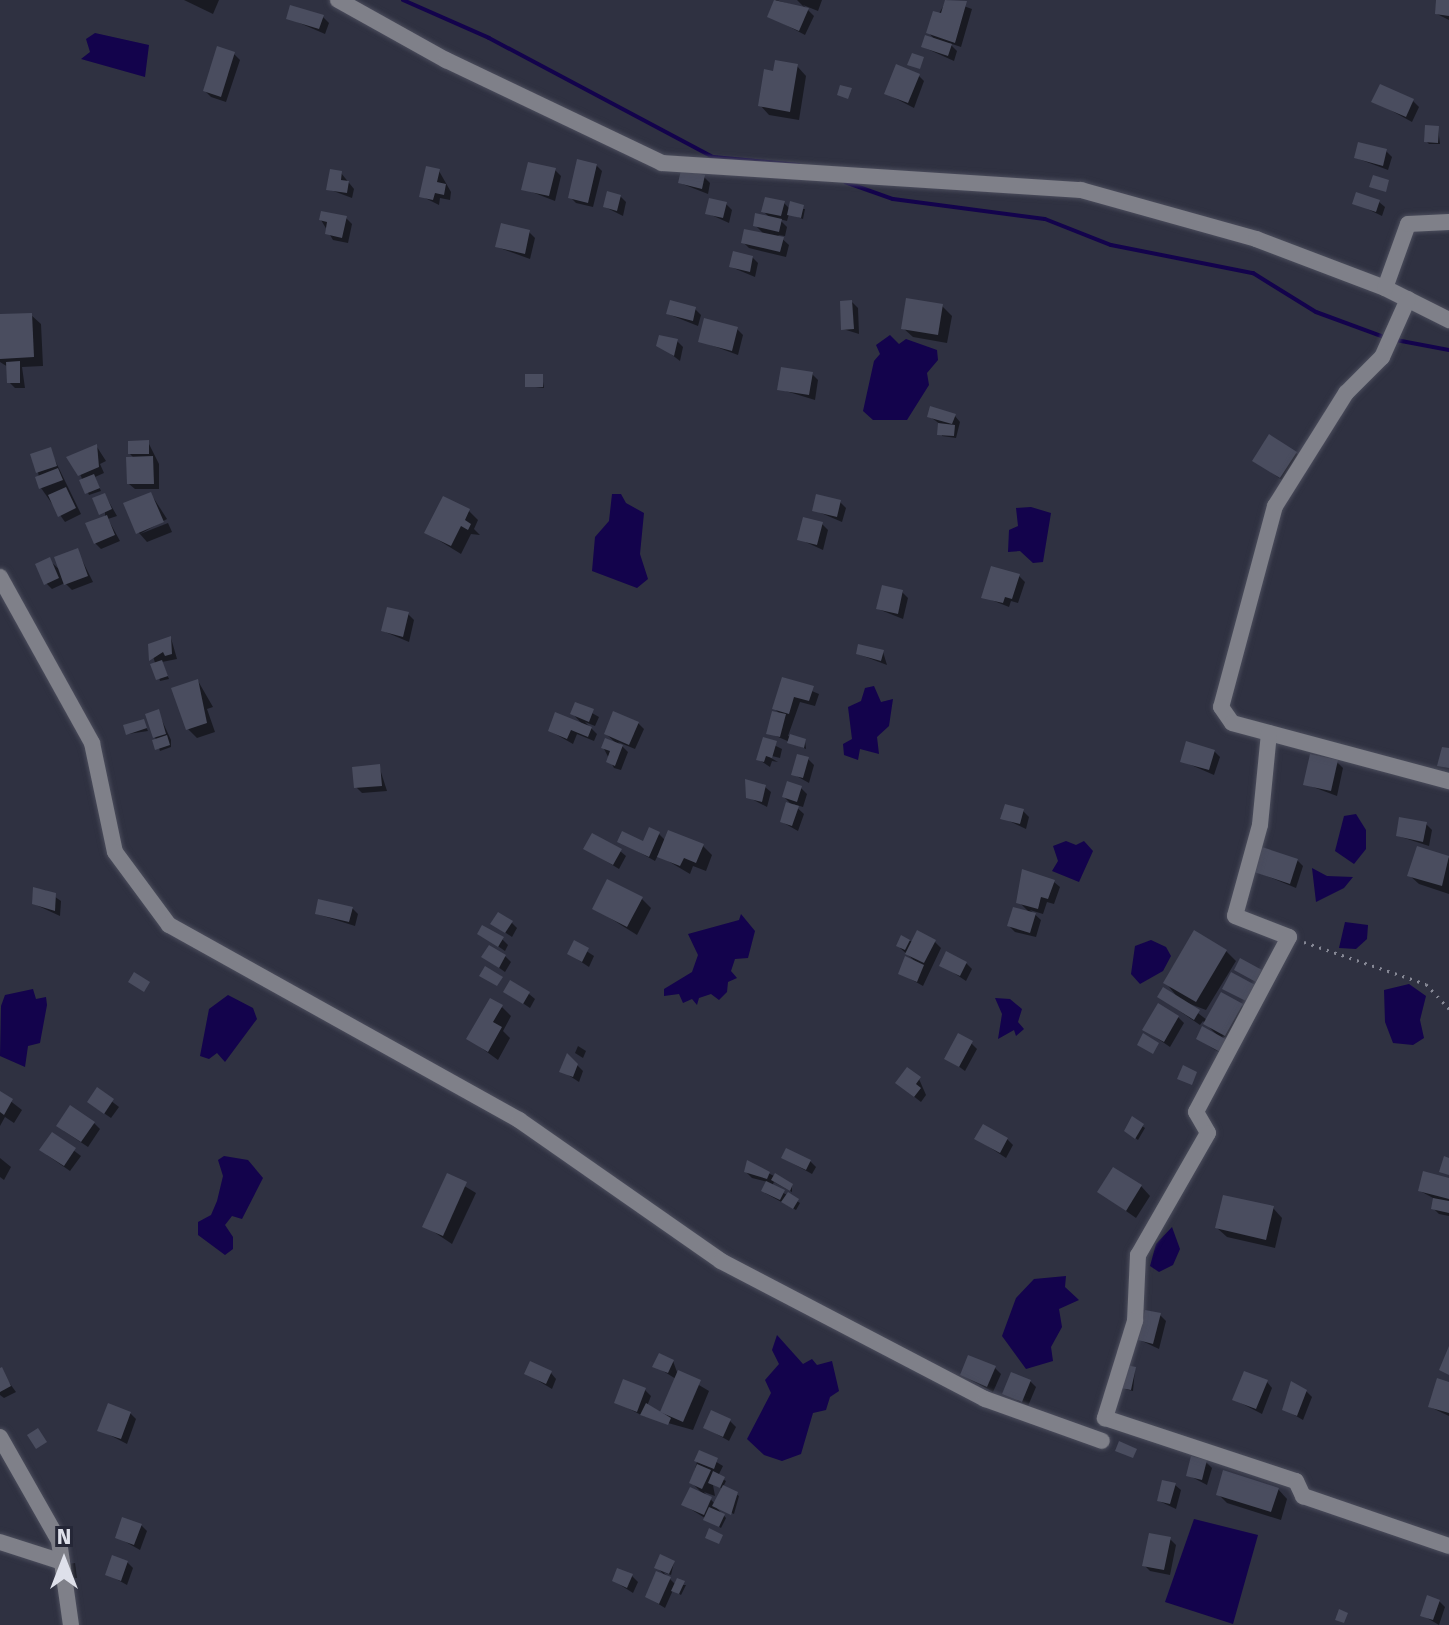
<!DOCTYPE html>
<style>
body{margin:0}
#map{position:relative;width:1449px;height:1625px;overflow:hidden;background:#2f3141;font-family:"Fira Sans",sans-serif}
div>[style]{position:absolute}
.water>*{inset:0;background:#13034c}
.shadow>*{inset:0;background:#0007}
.stream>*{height:4px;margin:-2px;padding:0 2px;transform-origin:2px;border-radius:2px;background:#13034c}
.building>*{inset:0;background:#4a4d5f}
.path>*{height:3px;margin-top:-1.5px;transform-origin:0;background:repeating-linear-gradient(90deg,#868895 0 2px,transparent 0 8px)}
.roads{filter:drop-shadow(0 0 2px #4b4d5c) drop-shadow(0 0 2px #4b4d5c)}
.street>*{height:16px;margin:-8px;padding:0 8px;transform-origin:8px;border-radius:8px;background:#7f8089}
span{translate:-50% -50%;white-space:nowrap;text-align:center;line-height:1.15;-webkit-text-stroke:6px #252737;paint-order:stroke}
.north{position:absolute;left:24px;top:1521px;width:80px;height:80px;-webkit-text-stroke:6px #252737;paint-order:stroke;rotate:0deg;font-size:22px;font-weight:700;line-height:32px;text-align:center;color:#dee0ea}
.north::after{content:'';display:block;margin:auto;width:28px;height:36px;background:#dee0ea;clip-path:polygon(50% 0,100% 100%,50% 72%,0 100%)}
</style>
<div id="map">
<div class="water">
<div style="clip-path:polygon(95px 33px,149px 45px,145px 77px,81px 59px,90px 52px,86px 39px)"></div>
<div style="clip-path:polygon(890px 335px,899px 344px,906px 339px,937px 350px,938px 360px,927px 373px,929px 385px,907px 420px,873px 420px,863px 411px,874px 361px,880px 354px,876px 345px)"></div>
<div style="clip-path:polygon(612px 494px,621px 494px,626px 503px,644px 513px,640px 554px,648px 579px,637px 588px,592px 571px,595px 537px,609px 521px)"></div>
<div style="clip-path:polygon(1031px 507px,1051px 513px,1043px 562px,1033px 563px,1020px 551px,1008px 552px,1009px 530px,1018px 526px,1016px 508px)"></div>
<div style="clip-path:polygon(874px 686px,881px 702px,893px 699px,889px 726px,877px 737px,879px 754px,860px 749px,858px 760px,844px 755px,843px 744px,852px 739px,848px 707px,861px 701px,865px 688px)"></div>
<div style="clip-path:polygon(1356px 814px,1366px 830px,1366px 849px,1354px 864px,1335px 851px,1344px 816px)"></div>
<div style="clip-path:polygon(1066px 841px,1076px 845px,1084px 841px,1093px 851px,1079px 882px,1052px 871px,1058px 861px,1053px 846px)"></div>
<div style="clip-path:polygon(1312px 868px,1327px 876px,1353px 877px,1344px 888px,1316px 902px)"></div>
<div style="clip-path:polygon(741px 914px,755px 931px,748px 958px,735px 959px,731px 971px,737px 978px,728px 982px,727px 992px,719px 1000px,711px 994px,699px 998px,697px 1005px,692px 999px,683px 1003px,679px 994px,664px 996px,664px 989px,692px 972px,698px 955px,688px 934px,739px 920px)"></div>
<div style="clip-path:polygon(1345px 922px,1368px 925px,1367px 939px,1356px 949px,1339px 948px)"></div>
<div style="clip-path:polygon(1151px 940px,1166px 947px,1171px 956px,1163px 971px,1140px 984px,1131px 974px,1135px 946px)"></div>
<div style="clip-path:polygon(1409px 984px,1426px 996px,1420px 1020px,1424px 1038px,1413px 1045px,1393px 1043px,1385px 1022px,1384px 990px)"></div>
<div style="clip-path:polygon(33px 989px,36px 999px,46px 997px,47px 1005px,40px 1043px,28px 1046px,25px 1067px,0 1056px,1px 1006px,5px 995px)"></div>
<div style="clip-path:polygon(228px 995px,253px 1008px,257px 1019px,225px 1062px,217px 1053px,209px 1059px,200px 1056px,209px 1009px)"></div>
<div style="clip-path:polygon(995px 998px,1010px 999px,1022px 1009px,1018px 1022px,1024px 1029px,1016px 1036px,1014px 1030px,998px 1039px,1002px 1014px)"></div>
<div style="clip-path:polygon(224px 1156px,248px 1160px,263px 1178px,242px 1219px,232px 1216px,225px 1225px,233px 1237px,233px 1249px,225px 1255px,198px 1235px,198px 1222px,211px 1215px,217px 1201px,223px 1176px,218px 1160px)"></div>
<div style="clip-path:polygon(1172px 1227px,1180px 1249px,1173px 1265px,1159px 1272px,1150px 1266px,1156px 1244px)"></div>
<div style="clip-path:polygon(1066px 1276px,1065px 1287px,1079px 1300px,1059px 1309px,1062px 1327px,1051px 1347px,1053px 1361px,1026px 1369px,1002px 1336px,1016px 1298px,1034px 1279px)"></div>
<div style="clip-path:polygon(777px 1335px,803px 1364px,812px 1359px,817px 1365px,832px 1361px,839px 1391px,830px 1397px,826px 1410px,813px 1413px,801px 1454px,782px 1461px,764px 1455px,747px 1439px,771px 1393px,765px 1380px,779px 1364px,772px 1350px)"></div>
<div style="clip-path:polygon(1194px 1519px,1258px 1535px,1233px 1624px,1165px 1602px)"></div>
</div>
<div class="shadow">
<div style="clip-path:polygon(184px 0,219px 0,213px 14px)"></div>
<div style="clip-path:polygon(776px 0,806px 9px,797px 0,822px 0,818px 11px,803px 5px,814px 16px,805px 35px,769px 16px)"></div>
<div style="clip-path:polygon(947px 0,972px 9px,961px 47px,949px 43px,957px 51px,954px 61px,923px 47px,936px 41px,928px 32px)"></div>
<div style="clip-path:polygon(1438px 0,1449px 0,1449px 20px,1437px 14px)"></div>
<div style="clip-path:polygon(323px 17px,329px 23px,325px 34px,288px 18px)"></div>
<div style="clip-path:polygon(234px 54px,240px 60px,226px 102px,211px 97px,205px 91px)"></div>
<div style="clip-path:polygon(797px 66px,806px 76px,799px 120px,769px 115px,760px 105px,774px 73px)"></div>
<div style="clip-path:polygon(918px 75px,924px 81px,914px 108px,887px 94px)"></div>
<div style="clip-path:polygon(1374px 101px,1413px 101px,1419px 107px,1412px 122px)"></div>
<div style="clip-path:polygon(1438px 128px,1440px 144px,1429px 144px,1426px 141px)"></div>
<div style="clip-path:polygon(1386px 151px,1392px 157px,1388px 170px,1356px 158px)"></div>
<div style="clip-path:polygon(596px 165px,602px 171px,593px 207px,576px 203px,570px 197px)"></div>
<div style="clip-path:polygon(555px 170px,561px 176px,555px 201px,524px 189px)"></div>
<div style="clip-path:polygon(439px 171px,451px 192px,450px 200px,440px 198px,439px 205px,421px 196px)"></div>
<div style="clip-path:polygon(341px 173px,354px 189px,352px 198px,328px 189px)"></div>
<div style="clip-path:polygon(704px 177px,710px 183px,708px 194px,680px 183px)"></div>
<div style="clip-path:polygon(620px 196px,626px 202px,623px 216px,605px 207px)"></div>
<div style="clip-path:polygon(1379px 202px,1385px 207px,1382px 216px,1355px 203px)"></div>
<div style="clip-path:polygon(784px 203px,790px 209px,805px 209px,803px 219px,789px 214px,787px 221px,779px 219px,787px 227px,785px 236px,778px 235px,789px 245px,786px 257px,749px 248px,743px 242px,765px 235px,755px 225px,771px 219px,763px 211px)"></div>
<div style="clip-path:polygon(726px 204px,732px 210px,729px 223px,707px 213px)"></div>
<div style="clip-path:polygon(346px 218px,352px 224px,348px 243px,333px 240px,321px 220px)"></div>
<div style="clip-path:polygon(529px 232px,535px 238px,530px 259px,497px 247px)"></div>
<div style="clip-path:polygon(752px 257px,758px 263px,755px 277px,731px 267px)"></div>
<div style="clip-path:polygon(852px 302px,858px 308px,859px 334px,843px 329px)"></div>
<div style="clip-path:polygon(942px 306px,952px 316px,947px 343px,913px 337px,903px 328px)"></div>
<div style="clip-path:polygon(695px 309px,701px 315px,698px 326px,668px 314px)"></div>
<div style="clip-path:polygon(31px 315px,41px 324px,43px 366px,22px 367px,25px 388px,15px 388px,9px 382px,8px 367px,0 362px,0 316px)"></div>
<div style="clip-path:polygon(737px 329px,743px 335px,738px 355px,700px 341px)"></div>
<div style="clip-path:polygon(677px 341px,683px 347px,680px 361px,659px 345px)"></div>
<div style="clip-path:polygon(812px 374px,818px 380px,815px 400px,779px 389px)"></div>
<div style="clip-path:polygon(542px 376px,544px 388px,527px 386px)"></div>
<div style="clip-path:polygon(929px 416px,955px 416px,960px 422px,956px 438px,942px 436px,940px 424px)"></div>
<div style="clip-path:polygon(148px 442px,159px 464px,159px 489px,135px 489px,129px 484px,135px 459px,130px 454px)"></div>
<div style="clip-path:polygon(97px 447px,106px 461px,100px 464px,104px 473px,95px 477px,101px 491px,89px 495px,80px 474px)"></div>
<div style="clip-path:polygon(50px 450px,81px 514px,65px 522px,41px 488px,38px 472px)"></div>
<div style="clip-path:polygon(1296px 453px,1305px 463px,1290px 486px,1255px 460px)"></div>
<div style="clip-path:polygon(151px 494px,167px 519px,140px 534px,138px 532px)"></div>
<div style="clip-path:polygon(105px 495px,117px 516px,108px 519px,120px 541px,101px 549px,95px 543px,105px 518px)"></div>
<div style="clip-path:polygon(840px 502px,846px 508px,842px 522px,814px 510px)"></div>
<div style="clip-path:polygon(469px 511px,478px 520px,474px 529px,480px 535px,471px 534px,461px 554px,427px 533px)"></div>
<div style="clip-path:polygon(168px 523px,172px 532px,147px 542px,140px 534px)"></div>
<div style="clip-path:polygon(822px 524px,828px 530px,823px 550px,799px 539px)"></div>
<div style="clip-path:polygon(77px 550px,93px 582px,72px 590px,65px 583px,52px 589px,46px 583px,49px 560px,62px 572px)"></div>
<div style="clip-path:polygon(1019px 576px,1025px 582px,1018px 603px,1011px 601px,1009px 607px,984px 597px)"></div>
<div style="clip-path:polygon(902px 592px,908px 598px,903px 619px,878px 609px)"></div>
<div style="clip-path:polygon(408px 614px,414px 620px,409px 642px,383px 631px)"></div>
<div style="clip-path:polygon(171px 638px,177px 659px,162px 662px,169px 679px,160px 681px,150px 645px)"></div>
<div style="clip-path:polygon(883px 652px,887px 665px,858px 654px)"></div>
<div style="clip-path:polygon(783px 679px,819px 694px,815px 706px,800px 702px,788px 736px,805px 741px,806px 749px,769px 733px,780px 714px,774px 708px)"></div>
<div style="clip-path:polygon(198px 681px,213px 707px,207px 709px,215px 732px,197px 738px,188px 729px)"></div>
<div style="clip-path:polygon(576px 704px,599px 717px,595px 726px,585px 722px,597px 734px,594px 741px,577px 734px,573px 744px,550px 731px,584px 726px,572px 713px)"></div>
<div style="clip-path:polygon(158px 712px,171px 740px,171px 747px,160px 751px,155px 737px)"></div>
<div style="clip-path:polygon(143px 721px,148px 731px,128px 734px)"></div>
<div style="clip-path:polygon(638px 723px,644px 729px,635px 749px,618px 742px,628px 752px,621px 770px,614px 768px,603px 747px,617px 744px,606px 734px)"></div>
<div style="clip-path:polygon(764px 740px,782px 749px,780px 758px,764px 754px,778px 762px,772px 761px,770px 767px,758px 759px)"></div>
<div style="clip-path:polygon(1214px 751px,1220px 757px,1214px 775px,1182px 761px)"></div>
<div style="clip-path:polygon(808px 759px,814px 765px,809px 783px,793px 774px)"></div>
<div style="clip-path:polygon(1337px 762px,1343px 768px,1337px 796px,1305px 784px)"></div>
<div style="clip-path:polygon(379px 766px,387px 791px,362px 793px,356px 787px)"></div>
<div style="clip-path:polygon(765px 787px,771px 792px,767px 807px,748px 797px)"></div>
<div style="clip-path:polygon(801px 788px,807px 794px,803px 807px,793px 804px,804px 814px,798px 831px,782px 822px,794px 807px,784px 797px)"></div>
<div style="clip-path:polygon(1023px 811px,1029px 817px,1026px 829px,1003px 818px)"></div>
<div style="clip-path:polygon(1426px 824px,1432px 830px,1429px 846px,1398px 836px)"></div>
<div style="clip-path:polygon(659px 834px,666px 841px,702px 845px,712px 855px,706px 871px,693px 866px,690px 874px,658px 855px,655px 861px,619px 841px,644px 843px)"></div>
<div style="clip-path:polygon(1418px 848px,1449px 858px,1449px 894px,1419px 884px,1409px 875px)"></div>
<div style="clip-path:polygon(586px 849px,620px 851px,626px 856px,619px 869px)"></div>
<div style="clip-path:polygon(1297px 860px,1303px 866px,1296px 888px,1257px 872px)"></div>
<div style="clip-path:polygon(1054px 882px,1060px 887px,1054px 904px,1047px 902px,1043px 914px,1030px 910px,1041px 920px,1036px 937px,1015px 932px,1009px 926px,1030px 913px,1019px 902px)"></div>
<div style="clip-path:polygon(35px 889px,45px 890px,61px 901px,60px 916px,34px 904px)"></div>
<div style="clip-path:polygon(642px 899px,651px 908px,637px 935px,594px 908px)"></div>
<div style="clip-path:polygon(352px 908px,358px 914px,355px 926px,317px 914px)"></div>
<div style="clip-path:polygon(511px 922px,517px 928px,512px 937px,493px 924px)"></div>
<div style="clip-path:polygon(480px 934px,502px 939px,508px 945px,505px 951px)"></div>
<div style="clip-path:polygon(909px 941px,935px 942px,941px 948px,923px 986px,900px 973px,916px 962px,900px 948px)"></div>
<div style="clip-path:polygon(574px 943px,594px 956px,589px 967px,569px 954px)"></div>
<div style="clip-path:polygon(1226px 951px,1236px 961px,1206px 1010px,1182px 1001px,1207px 1020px,1242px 1006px,1247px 1011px,1231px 1040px,1222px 1036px,1234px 1048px,1228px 1058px,1198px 1039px,1218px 1036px,1203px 1021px,1200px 1025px,1159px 997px,1179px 999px,1165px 982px)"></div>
<div style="clip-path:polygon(505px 956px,511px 962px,505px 972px,484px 957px)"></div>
<div style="clip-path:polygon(966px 963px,972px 969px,966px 981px,942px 965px)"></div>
<div style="clip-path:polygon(506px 992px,529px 994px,535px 999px,530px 1008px)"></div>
<div style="clip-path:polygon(502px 1007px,511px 1016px,503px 1031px,510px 1038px,498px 1060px,469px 1039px)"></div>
<div style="clip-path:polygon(1178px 1017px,1184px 1023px,1170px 1047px,1145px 1030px)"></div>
<div style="clip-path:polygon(971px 1043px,977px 1049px,965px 1071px,947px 1058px)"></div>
<div style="clip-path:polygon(578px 1046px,586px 1051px,583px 1058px,575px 1053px)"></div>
<div style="clip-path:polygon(568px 1056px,583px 1071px,579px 1082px,562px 1071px)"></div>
<div style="clip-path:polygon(919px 1079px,926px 1095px,921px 1102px,903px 1088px)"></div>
<div style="clip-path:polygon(97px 1090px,119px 1107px,111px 1118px,95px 1107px)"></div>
<div style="clip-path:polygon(0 1093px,22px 1110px,14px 1123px,5px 1117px,0 1126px)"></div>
<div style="clip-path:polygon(1132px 1119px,1145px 1128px,1138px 1140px,1128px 1133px)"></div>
<div style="clip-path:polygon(94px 1123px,100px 1129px,88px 1147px,64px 1131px)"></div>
<div style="clip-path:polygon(52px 1134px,81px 1156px,70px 1171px,47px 1155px)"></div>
<div style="clip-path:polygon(977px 1139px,1007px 1139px,1013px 1145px,1006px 1158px)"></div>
<div style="clip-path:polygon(0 1158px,11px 1167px,4px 1180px,0 1177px)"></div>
<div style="clip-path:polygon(783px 1158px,810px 1161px,816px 1167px,812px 1174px)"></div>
<div style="clip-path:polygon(748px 1163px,792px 1185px,792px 1192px,774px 1182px,772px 1186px,800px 1203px,796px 1210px,765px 1193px,768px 1182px,752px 1178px,746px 1172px)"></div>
<div style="clip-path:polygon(448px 1176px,476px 1193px,452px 1244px,425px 1226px)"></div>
<div style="clip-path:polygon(1449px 1180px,1449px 1216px,1439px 1214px,1433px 1208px,1435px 1199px,1420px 1191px)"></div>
<div style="clip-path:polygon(1141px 1186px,1150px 1196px,1136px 1218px,1099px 1192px)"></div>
<div style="clip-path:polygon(1273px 1208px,1282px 1218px,1275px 1248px,1227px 1237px,1217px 1228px)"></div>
<div style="clip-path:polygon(1160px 1315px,1166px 1321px,1159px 1349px,1140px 1340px)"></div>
<div style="clip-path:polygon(673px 1361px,677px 1372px,709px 1391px,693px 1430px,643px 1416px,616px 1402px,645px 1390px,651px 1396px,647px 1406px,671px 1420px,662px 1411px,676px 1379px,655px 1366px)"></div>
<div style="clip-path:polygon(995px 1368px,1001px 1374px,993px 1392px,962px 1375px)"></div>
<div style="clip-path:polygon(1135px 1369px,1133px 1391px,1125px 1389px,1123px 1387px)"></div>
<div style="clip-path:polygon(0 1370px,16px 1392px,4px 1398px,0 1395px)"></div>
<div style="clip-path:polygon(551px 1373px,556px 1379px,552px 1389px,527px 1374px)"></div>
<div style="clip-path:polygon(1030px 1381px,1036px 1387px,1028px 1406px,1004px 1393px)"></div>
<div style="clip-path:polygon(1267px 1382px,1272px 1388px,1262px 1414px,1235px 1400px)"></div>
<div style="clip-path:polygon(1449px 1384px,1449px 1416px,1430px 1407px)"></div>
<div style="clip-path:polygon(1306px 1391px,1312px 1397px,1303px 1420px,1284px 1409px)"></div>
<div style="clip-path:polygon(130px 1413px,136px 1419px,127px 1444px,100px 1430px)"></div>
<div style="clip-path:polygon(730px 1421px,736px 1427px,729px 1441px,706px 1428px)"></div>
<div style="clip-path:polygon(evenodd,700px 1452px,723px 1466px,718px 1476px,726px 1481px,723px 1487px,739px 1496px,734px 1514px,715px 1506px,726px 1518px,721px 1528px,684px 1505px,704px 1495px,691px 1482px,700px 1452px,713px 1485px,724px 1489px,715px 1504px,704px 1492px,715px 1496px,713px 1485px)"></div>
<div style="clip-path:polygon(1206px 1462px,1212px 1468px,1207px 1485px,1188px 1475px)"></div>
<div style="clip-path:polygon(1175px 1485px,1181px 1490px,1176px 1509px,1159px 1501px)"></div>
<div style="clip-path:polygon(1278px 1489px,1287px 1499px,1281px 1520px,1227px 1503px,1218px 1494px)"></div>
<div style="clip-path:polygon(141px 1525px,147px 1531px,140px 1550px,117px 1537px)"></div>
<div style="clip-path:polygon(1170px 1539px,1176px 1545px,1170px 1575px,1150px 1571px,1144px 1565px)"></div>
<div style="clip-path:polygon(127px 1562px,133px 1568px,127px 1585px,107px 1574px)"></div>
<div style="clip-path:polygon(674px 1562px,671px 1575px,663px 1572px,676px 1585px,686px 1585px,681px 1595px,673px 1590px,665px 1608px,647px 1597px,666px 1576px,656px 1567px)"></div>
<div style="clip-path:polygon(75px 1563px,77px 1578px,70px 1578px,67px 1564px)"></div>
<div style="clip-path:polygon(632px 1576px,638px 1582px,633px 1593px,614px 1581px)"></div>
<div style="clip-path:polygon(1439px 1601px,1445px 1607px,1439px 1625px,1422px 1615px)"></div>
</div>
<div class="stream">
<div style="left:403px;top:0;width:94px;rotate:23.8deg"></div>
<div style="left:489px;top:38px;width:254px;rotate:28deg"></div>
<div style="left:713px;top:157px;width:86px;rotate:5.3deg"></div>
<div style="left:845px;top:182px;width:51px;rotate:19.5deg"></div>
<div style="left:893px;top:199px;width:153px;rotate:7.5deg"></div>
<div style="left:1045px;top:219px;width:71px;rotate:21.5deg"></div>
<div style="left:1111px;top:245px;width:145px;rotate:11.2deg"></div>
<div style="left:1253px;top:273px;width:74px;rotate:31.8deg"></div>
<div style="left:1316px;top:312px;width:72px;rotate:20.2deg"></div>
<div style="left:1396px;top:340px;width:54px;rotate:10.7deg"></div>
</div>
<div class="building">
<div style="clip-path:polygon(774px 0,809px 8px,799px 31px,767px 17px)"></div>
<div style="clip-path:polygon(945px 0,967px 1px,955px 43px,926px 33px,933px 11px,941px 13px)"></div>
<div style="clip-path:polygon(1436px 0,1449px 0,1449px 16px,1435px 14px)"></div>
<div style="clip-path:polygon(290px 5px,324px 15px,319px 29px,286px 19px)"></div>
<div style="clip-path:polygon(925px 35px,952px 44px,948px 56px,921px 47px)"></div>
<div style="clip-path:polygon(217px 46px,235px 52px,221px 97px,203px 91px)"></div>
<div style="clip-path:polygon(912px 53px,924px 57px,920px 69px,907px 65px)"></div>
<div style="clip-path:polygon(775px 60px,798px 64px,790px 112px,758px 106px,764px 69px,773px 71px)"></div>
<div style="clip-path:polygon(896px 64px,920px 74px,908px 103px,884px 94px)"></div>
<div style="clip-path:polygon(1380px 84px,1414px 99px,1406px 117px,1371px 102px)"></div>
<div style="clip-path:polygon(840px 85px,852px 88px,848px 99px,837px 95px)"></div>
<div style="clip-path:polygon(1425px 125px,1439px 126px,1438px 143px,1424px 142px)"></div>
<div style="clip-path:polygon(1358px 142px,1387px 149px,1383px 166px,1354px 158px)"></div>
<div style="clip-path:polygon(577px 159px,597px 164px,588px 203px,568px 198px)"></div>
<div style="clip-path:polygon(528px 162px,556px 168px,549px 196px,521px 190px)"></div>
<div style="clip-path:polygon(426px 166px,440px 169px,437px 182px,446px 184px,444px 195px,435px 193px,433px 200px,419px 197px)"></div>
<div style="clip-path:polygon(330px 169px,342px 171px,341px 180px,349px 181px,347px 193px,326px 190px)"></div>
<div style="clip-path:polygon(681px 170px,705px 175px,702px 189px,678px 183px)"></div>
<div style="clip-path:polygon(1373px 175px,1389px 180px,1386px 192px,1369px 187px)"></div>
<div style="clip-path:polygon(607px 191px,621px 195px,617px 211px,603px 207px)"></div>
<div style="clip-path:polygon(1356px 192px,1380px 200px,1376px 212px,1352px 204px)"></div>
<div style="clip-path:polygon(765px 197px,785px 201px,781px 216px,761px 212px)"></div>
<div style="clip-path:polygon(709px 198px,727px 202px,723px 218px,705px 214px)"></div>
<div style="clip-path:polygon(790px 201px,804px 205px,801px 218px,787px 215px)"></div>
<div style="clip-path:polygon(321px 211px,347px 216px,342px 238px,325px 234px,327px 222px,319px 220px)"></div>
<div style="clip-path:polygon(755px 213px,782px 219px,779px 232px,753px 226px)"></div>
<div style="clip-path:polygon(501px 223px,530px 230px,525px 254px,495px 247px)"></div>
<div style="clip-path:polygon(744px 229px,784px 237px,780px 252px,741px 243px)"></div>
<div style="clip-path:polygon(733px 251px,753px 256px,750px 272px,729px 267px)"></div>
<div style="clip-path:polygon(906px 298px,943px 304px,938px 335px,901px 329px)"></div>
<div style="clip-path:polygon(670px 300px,696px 307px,693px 321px,666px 314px)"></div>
<div style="clip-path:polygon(852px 300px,854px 329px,841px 330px,840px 301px)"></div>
<div style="clip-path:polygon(32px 313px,34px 357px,0 359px,0 314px)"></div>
<div style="clip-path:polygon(704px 318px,738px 327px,732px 351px,698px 342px)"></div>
<div style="clip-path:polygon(659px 335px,678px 339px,674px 356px,656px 346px)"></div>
<div style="clip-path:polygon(20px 361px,20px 383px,7px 383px,6px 362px)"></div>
<div style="clip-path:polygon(781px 367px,813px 372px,809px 395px,777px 390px)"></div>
<div style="clip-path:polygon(525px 374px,543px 374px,543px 387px,525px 387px)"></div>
<div style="clip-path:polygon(930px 406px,956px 414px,952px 424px,927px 417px)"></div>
<div style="clip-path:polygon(938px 423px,955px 425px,954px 436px,937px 435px)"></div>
<div style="clip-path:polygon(1269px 434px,1297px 452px,1280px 478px,1252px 461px)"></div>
<div style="clip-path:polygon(149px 440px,149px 454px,128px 454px,128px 441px)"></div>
<div style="clip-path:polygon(97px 444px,99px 467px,78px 476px,66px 457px)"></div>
<div style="clip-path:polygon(51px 447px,57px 466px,36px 473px,30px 454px)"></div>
<div style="clip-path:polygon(153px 456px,154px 484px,127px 484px,126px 457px)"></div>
<div style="clip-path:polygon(58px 468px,63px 480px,39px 489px,35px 477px)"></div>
<div style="clip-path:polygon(94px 474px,100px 488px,85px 494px,79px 480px)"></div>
<div style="clip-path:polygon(66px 487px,76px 508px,58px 517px,48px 495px)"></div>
<div style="clip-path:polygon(151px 492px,164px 522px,136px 534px,123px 503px)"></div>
<div style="clip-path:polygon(105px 493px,112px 509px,99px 515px,92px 498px)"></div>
<div style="clip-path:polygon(816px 494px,841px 500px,837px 517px,812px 511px)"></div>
<div style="clip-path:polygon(443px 496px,470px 509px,465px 520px,471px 524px,468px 530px,461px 526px,451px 546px,424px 533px)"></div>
<div style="clip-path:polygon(107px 515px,115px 535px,94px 544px,85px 523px)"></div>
<div style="clip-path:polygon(803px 517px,823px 522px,817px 545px,797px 540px)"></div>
<div style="clip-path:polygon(78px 548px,88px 576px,64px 585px,54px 557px)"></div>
<div style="clip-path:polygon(50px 557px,59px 578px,44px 585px,35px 564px)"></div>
<div style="clip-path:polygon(991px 566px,1020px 574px,1012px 599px,1005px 597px,1003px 603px,981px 598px)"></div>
<div style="clip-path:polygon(882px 585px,903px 590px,898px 614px,876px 609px)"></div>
<div style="clip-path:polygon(387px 607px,409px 612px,403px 637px,381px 631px)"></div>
<div style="clip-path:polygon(171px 636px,172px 654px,165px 656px,163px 652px,149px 661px,148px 644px)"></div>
<div style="clip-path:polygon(858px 644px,884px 650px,881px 661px,856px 654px)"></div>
<div style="clip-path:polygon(162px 660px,168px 676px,156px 680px,150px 664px)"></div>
<div style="clip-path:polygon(782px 677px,814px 686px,809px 701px,794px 697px,789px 714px,772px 709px)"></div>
<div style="clip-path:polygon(198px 679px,207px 723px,186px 730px,171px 688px)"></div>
<div style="clip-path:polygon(575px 702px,594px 709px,589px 722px,570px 714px)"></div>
<div style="clip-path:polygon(159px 709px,166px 734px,153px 738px,145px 714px)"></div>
<div style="clip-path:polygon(613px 711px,639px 722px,629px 745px,604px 734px)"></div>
<div style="clip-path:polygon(772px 711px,786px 714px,780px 737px,766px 734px)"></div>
<div style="clip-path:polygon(555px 712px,592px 727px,588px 737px,571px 730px,567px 739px,548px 731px)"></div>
<div style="clip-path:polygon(144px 719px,147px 728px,126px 735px,123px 725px)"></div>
<div style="clip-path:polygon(790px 734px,806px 739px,804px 748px,787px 743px)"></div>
<div style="clip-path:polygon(167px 735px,170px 745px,155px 750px,152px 740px)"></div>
<div style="clip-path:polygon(763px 737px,777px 741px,772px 758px,766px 756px,764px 762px,756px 760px)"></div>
<div style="clip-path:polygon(605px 738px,623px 745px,615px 766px,606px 762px,610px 751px,601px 748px)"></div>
<div style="clip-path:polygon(1186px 741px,1215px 750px,1209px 770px,1180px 762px)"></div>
<div style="clip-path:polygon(1442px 747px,1449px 748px,1449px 768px,1437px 766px)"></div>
<div style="clip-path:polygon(797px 754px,809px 757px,803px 778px,791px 775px)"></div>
<div style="clip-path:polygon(1310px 754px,1338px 760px,1331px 791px,1303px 785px)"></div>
<div style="clip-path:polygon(380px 764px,382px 786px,354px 788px,352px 767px)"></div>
<div style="clip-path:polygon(745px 779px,766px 785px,762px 802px,746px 798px)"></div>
<div style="clip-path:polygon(787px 781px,802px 786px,797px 802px,782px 797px)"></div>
<div style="clip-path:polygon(786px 802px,799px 806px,792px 826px,780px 822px)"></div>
<div style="clip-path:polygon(1005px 804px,1024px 809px,1020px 824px,1000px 819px)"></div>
<div style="clip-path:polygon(1399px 817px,1427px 822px,1423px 842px,1396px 836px)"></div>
<div style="clip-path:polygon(649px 827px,660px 832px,649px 857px,617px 842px,622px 831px,643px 841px)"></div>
<div style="clip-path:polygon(668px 830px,704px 844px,696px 863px,684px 858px,680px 866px,657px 857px)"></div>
<div style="clip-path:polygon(592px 833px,622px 849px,613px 865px,583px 849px)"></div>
<div style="clip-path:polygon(1417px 846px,1449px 856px,1442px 886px,1407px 876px)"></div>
<div style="clip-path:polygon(1262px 847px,1298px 859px,1290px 884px,1254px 872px)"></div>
<div style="clip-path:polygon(1022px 869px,1055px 880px,1048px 899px,1041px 897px,1038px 909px,1016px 903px)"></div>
<div style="clip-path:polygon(607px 879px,643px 897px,627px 927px,592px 909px)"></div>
<div style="clip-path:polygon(33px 887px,56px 893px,55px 911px,32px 904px)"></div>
<div style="clip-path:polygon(318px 899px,353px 907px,349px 922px,315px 914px)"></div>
<div style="clip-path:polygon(1013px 907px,1036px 913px,1030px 933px,1007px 926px)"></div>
<div style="clip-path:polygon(498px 912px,513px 921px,505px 933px,490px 924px)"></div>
<div style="clip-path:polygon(482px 925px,504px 937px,498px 947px,477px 934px)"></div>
<div style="clip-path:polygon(917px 930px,936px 940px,924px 963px,905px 954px)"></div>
<div style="clip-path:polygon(1194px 930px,1227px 950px,1196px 1002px,1163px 983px)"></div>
<div style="clip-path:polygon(901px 935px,910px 940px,905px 950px,896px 946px)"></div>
<div style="clip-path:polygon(574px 940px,589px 948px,582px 962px,567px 954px)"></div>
<div style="clip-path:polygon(489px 945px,506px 955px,499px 968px,481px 957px)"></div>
<div style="clip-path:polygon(946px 951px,967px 962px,960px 976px,939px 966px)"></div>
<div style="clip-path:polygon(905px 956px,924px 965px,917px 982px,898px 974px)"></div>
<div style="clip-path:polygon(1240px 958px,1262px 970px,1256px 982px,1234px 970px)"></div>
<div style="clip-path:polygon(485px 966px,503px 977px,497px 986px,479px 976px)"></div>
<div style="clip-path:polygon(134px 972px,150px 982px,144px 992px,128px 982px)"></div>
<div style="clip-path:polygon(1231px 972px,1257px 986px,1248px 1002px,1222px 989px)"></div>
<div style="clip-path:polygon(510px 980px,530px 992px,523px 1004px,503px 992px)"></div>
<div style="clip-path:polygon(1163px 987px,1200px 1010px,1194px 1020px,1157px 997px)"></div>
<div style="clip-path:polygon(1221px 992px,1243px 1004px,1225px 1036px,1203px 1024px)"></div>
<div style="clip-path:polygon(490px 998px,503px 1005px,493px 1022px,502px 1027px,488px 1052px,466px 1039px)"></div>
<div style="clip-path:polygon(1158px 1003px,1179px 1016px,1164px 1042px,1142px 1030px)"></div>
<div style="clip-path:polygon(1202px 1026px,1229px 1041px,1222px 1053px,1196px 1039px)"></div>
<div style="clip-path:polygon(958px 1033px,973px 1041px,959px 1067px,944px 1059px)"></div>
<div style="clip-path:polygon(1143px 1033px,1159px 1043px,1153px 1054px,1137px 1045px)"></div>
<div style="clip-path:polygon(567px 1053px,578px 1064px,573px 1077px,559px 1072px)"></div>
<div style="clip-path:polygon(1183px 1065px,1197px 1072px,1192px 1085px,1177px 1079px)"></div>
<div style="clip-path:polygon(907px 1067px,921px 1077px,916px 1084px,921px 1088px,914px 1097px,895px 1083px)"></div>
<div style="clip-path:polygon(97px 1087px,114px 1099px,104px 1114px,87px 1102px)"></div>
<div style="clip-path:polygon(0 1091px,13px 1099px,4px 1115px,0 1112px)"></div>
<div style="clip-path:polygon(70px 1105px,95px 1122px,81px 1142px,56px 1126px)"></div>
<div style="clip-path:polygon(1132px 1116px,1144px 1124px,1135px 1139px,1124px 1131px)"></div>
<div style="clip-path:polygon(983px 1124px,1008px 1138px,1000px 1153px,974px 1139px)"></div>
<div style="clip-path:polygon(52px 1132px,76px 1148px,64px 1166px,39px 1150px)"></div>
<div style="clip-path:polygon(786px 1148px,811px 1160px,806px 1170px,781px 1158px)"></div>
<div style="clip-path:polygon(1444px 1156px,1449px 1158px,1449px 1175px,1439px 1172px)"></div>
<div style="clip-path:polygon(747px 1160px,770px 1172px,767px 1179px,744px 1172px)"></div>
<div style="clip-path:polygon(1113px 1167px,1142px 1185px,1126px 1211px,1097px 1192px)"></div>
<div style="clip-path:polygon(1423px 1171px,1449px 1178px,1449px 1199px,1418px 1191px)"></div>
<div style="clip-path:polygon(447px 1173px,467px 1182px,443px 1236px,422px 1227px)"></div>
<div style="clip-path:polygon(775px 1173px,793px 1184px,790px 1191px,771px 1180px)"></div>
<div style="clip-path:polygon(766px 1181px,785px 1190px,780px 1200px,761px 1191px)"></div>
<div style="clip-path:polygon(788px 1192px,799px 1199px,793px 1209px,781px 1202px)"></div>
<div style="clip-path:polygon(1223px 1195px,1274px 1206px,1266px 1240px,1215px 1228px)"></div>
<div style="clip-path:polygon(1433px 1198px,1449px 1201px,1449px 1213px,1431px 1209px)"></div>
<div style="clip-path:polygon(1145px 1310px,1161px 1313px,1153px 1344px,1138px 1340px)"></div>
<div style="clip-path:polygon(1449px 1346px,1449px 1375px,1439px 1370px)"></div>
<div style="clip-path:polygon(659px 1353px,674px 1360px,668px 1373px,652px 1367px)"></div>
<div style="clip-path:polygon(968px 1355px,996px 1366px,987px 1387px,960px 1375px)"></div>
<div style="clip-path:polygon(530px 1361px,552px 1371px,546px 1384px,524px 1374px)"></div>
<div style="clip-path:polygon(1126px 1365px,1136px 1367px,1131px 1390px,1121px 1388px)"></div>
<div style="clip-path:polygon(2px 1367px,11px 1386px,0 1392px,0 1368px)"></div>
<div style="clip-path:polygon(678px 1370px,701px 1380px,683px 1422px,660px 1412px)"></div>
<div style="clip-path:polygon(1244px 1371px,1268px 1380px,1256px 1409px,1232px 1400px)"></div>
<div style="clip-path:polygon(1011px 1372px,1031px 1380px,1022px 1402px,1002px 1394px)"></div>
<div style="clip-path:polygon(1437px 1378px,1449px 1382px,1449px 1413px,1428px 1407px)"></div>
<div style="clip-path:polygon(623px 1379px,646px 1388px,637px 1412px,614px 1403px)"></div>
<div style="clip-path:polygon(1291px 1381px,1307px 1390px,1297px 1416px,1282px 1410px)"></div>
<div style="clip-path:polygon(108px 1403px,131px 1412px,121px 1439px,97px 1431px)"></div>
<div style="clip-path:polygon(646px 1403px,671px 1418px,668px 1425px,640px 1415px)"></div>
<div style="clip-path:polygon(711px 1410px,731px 1419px,723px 1437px,703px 1428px)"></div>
<div style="clip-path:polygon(38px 1428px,47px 1442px,36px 1449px,27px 1435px)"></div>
<div style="clip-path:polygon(1119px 1441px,1137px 1449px,1133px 1458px,1115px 1451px)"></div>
<div style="clip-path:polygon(699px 1450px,718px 1458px,714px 1469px,694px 1461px)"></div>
<div style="clip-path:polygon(1191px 1456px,1207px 1460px,1202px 1480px,1186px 1476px)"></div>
<div style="clip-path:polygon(697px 1464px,711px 1470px,702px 1489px,689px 1483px)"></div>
<div style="clip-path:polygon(1223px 1470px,1279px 1488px,1271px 1512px,1216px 1495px)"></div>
<div style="clip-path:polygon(713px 1471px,725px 1477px,720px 1488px,708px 1483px)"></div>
<div style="clip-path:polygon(1162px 1480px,1176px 1483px,1170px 1504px,1157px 1501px)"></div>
<div style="clip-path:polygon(723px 1485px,738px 1492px,731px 1515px,712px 1506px)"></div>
<div style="clip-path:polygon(690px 1487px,712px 1497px,704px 1515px,681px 1505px)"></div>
<div style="clip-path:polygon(709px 1507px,725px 1514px,719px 1527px,703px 1520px)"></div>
<div style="clip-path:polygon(122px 1517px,142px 1524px,134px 1545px,115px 1538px)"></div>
<div style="clip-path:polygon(709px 1528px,723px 1535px,719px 1544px,705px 1538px)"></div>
<div style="clip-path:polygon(1149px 1533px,1171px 1537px,1164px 1570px,1142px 1566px)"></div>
<div style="clip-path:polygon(660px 1554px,675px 1561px,669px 1574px,654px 1568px)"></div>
<div style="clip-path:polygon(112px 1555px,128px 1561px,121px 1581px,105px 1575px)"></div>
<div style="clip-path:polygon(617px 1568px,633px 1574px,627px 1588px,612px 1581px)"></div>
<div style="clip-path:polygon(656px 1571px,671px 1577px,659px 1604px,645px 1597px)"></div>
<div style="clip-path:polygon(677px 1578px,685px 1581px,679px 1594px,671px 1591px)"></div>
<div style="clip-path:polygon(1427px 1595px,1440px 1600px,1433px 1620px,1420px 1616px)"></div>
<div style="clip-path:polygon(1339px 1609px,1348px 1613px,1344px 1623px,1335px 1620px)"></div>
</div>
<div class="path">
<div style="left:1304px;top:942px;width:129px;rotate:19deg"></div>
<div style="left:1426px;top:984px;width:34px;rotate:47deg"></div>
</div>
<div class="roads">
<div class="street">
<div style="left:338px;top:0;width:124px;rotate:29.1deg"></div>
<div style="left:446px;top:60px;width:239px;rotate:25.5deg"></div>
<div style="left:662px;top:163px;width:420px;rotate:3.7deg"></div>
<div style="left:1081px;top:190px;width:182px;rotate:15.6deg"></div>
<div style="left:1256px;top:239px;width:138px;rotate:20.8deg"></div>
<div style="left:1385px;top:288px;width:72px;rotate:26.6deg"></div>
<div style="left:1385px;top:288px;width:68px;rotate:-70.2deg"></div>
<div style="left:1408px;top:224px;width:41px;rotate:-2.8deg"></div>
<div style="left:1408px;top:299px;width:64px;rotate:114.1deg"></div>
<div style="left:1382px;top:357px;width:51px;rotate:135deg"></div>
<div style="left:1346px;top:393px;width:133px;rotate:122.1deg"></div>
<div style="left:1275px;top:506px;width:208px;rotate:105deg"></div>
<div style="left:1221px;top:707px;width:19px;rotate:55deg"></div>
<div style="left:1232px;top:723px;width:225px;rotate:15deg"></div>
<div style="left:0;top:577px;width:190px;rotate:61deg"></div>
<div style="left:92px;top:743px;width:111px;rotate:78.1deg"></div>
<div style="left:115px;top:852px;width:91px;rotate:53.5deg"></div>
<div style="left:169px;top:925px;width:401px;rotate:29.1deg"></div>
<div style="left:519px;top:1120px;width:246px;rotate:34.9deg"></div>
<div style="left:721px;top:1261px;width:298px;rotate:27.6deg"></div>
<div style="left:985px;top:1399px;width:124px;rotate:19.7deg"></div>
<div style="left:1269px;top:733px;width:92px;rotate:95.6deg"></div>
<div style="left:1260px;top:825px;width:94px;rotate:105.4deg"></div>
<div style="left:1235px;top:916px;width:58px;rotate:21.3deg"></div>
<div style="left:1289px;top:937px;width:198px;rotate:118deg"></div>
<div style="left:1196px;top:1112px;width:24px;rotate:60deg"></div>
<div style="left:1208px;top:1133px;width:141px;rotate:119.8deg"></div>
<div style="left:1138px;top:1255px;width:66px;rotate:92.6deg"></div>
<div style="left:1135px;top:1321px;width:102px;rotate:107.2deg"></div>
<div style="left:1105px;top:1418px;width:201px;rotate:18.3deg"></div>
<div style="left:1296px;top:1481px;width:17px;rotate:65deg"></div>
<div style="left:1303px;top:1496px;width:154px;rotate:18.9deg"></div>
<div style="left:0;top:1437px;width:120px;rotate:60.4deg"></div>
<div style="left:59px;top:1541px;width:85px;rotate:81.9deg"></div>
<div style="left:0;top:1542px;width:65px;rotate:17.9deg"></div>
</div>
</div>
<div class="north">N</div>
</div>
